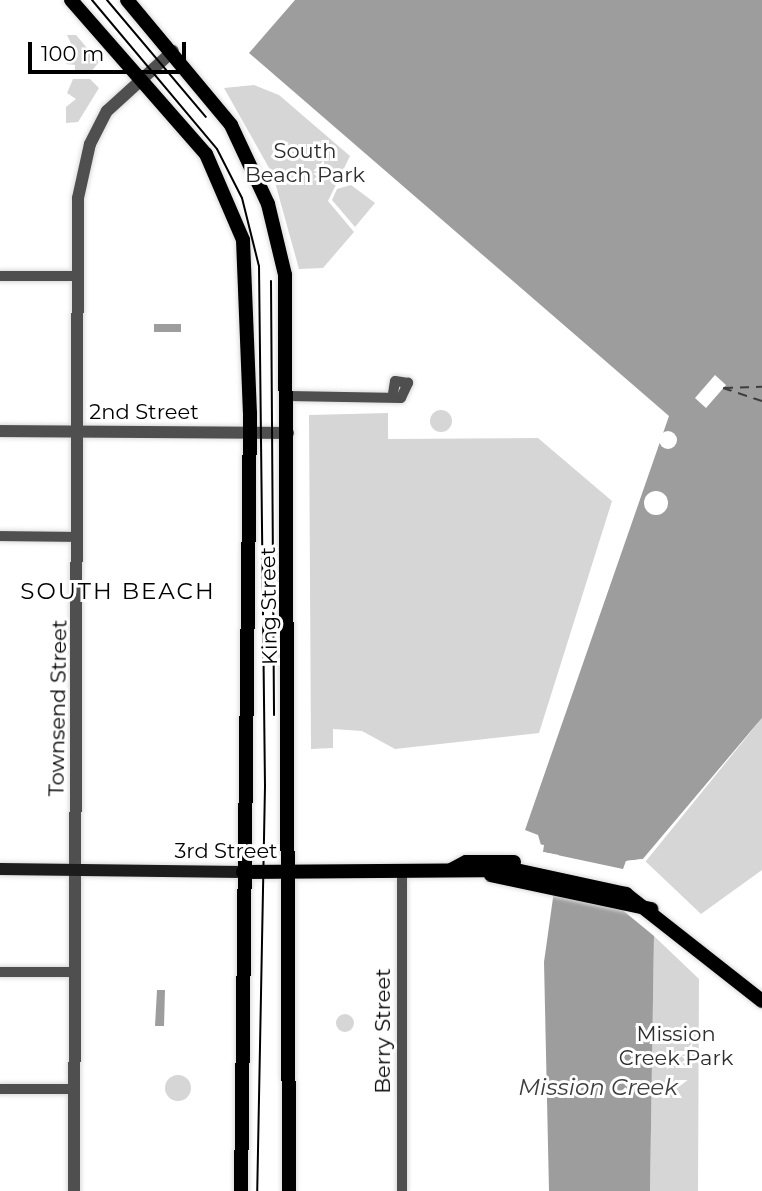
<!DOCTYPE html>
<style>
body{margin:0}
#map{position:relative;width:762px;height:1191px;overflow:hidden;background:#fff;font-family:Montserrat,sans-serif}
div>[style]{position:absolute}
.green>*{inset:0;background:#d6d6d6}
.round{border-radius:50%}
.water>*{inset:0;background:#9d9d9d}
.pier>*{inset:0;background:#fff}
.ferry>*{height:2px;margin-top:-1px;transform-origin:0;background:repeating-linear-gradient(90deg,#3e3e3e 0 9px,transparent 0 16px)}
.roads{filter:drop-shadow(0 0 2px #dbdbdb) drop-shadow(0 0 2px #dbdbdb)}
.minor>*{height:10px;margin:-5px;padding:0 5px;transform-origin:5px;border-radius:5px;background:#4f4f4f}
.tertiary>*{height:12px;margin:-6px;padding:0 6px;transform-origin:6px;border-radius:6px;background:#4f4f4f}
.secondary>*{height:12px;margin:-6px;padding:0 6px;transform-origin:6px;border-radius:6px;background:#1c1c1c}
.primary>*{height:14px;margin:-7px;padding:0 7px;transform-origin:7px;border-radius:7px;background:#000}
.tram>*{height:2px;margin:-1px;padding:0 1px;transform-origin:1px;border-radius:1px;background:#000}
span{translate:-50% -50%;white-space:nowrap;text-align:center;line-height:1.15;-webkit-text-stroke:6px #fff;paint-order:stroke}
.park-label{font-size:21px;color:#2d2d2d}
.street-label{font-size:21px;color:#000}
.neighbourhood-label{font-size:23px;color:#000;letter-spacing:2px}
.water-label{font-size:23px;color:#3e3e3e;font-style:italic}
.scale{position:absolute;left:28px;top:42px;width:158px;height:32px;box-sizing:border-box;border:4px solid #000;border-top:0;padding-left:9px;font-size:21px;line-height:24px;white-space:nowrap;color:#000;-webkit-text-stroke:5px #fff;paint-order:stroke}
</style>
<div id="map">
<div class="green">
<div style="clip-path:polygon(67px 35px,76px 35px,99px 62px,90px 73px,75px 73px,75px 65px,66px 64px,76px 54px)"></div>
<div style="clip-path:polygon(73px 79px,90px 79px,99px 88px,78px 122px,66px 123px,66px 107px,76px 99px,67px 93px)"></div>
<div style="clip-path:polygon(254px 85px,279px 95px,350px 156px,328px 201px,354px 232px,323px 268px,299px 269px,273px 175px,224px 88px)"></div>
<div style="clip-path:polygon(351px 185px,375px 203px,355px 227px,332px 200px,337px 189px)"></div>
<div class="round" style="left:430px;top:410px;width:22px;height:22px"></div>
<div style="clip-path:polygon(388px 413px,388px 439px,538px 438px,612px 501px,539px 733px,395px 749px,362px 731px,333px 729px,333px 748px,311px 749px,309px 415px)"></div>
<div style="clip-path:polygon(762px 718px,762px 870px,701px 914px,643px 859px)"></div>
<div style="clip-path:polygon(654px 936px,699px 979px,698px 1191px,650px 1191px)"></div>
<div class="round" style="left:336px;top:1014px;width:18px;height:18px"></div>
<div class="round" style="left:165px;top:1075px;width:26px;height:26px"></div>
</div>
<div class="water">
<div style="clip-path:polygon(295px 0,762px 0,762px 718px,643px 859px,626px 861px,620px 908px,654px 936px,650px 1191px,549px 1191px,544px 962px,559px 855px,543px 852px,538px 835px,525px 830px,669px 416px,249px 53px)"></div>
<div style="clip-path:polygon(154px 324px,181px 324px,181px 332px,154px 332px)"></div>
<div style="clip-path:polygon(157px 990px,165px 990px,164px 1026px,155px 1026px)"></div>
</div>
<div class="pier">
<div style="clip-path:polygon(715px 375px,726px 385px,706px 408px,695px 398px)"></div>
<div class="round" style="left:659px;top:431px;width:18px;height:18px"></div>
<div class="round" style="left:644px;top:491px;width:24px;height:24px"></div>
<div style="clip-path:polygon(762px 718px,646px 861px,628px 869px,620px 908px,549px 886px,555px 858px,541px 855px,532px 843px,544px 845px,543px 852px,623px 869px,626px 861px,643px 859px)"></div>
</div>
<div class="ferry">
<div style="left:723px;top:388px;width:41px;rotate:18.4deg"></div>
<div style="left:724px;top:388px;width:38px;rotate:-2deg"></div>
</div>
<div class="roads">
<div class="minor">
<div style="left:0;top:276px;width:77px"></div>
<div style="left:288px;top:396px;width:113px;rotate:1deg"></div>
<div style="left:401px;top:398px;width:17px;rotate:-65deg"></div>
<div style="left:408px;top:383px;width:13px;rotate:-171deg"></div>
<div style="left:395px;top:381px;width:12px;rotate:99deg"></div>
<div style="left:0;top:536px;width:78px;rotate:0.7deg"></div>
<div style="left:0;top:972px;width:75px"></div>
<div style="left:0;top:1089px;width:74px"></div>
<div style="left:402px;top:1191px;width:320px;rotate:-90deg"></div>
</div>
<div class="tertiary">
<div style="left:0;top:431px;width:288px;rotate:0.4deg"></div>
<div style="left:74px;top:1191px;width:993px;rotate:-89.77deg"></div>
<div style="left:78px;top:198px;width:55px;rotate:-77.5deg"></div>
<div style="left:90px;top:144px;width:37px;rotate:-63deg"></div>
<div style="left:107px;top:111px;width:89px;rotate:-42.3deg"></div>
</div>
<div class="secondary">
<div style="left:0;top:869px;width:243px;rotate:0.7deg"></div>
</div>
<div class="primary">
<div style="left:71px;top:0;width:205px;rotate:48.8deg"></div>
<div style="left:206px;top:154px;width:94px;rotate:66.7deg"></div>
<div style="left:243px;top:240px;width:173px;rotate:87.7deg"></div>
<div style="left:250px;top:413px;width:778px;rotate:90.66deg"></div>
<div style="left:127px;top:0;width:163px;rotate:50.2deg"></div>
<div style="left:231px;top:125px;width:87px;rotate:64.9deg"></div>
<div style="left:268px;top:204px;width:73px;rotate:76.5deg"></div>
<div style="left:285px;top:275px;width:916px;rotate:89.75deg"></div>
<div style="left:451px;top:870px;width:17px;rotate:-28deg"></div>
<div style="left:466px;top:862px;width:48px"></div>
<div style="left:243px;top:872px;width:273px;rotate:-0.4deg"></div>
<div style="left:516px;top:870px;width:113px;rotate:12.3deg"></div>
<div style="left:626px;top:894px;width:173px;rotate:38.2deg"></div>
<div style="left:491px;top:875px;width:164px;rotate:12deg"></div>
</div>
</div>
<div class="tram">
<div style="left:92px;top:0;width:194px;rotate:50deg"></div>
<div style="left:217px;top:149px;width:55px;rotate:63deg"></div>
<div style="left:242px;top:198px;width:70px;rotate:76deg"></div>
<div style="left:259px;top:266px;width:520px;rotate:89.34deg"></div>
<div style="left:265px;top:786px;width:405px;rotate:91.1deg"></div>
<div style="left:107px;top:0;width:153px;rotate:49.8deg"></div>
<div style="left:271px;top:281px;width:434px;rotate:89.6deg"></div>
</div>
<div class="park-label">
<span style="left:305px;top:163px">South<br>Beach Park</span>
<span style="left:676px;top:1046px">Mission<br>Creek Park</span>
</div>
<div class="street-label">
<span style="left:144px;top:412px">2nd Street</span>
<span style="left:269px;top:606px;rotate:-91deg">King Street</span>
<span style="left:58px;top:708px;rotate:-89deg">Townsend Street</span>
<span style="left:226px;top:851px">3rd Street</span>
<span style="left:383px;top:1031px;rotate:-90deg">Berry Street</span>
</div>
<div class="neighbourhood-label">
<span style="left:118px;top:591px">SOUTH BEACH</span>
</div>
<div class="water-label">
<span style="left:598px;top:1087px">Mission Creek</span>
</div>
<div class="scale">100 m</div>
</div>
